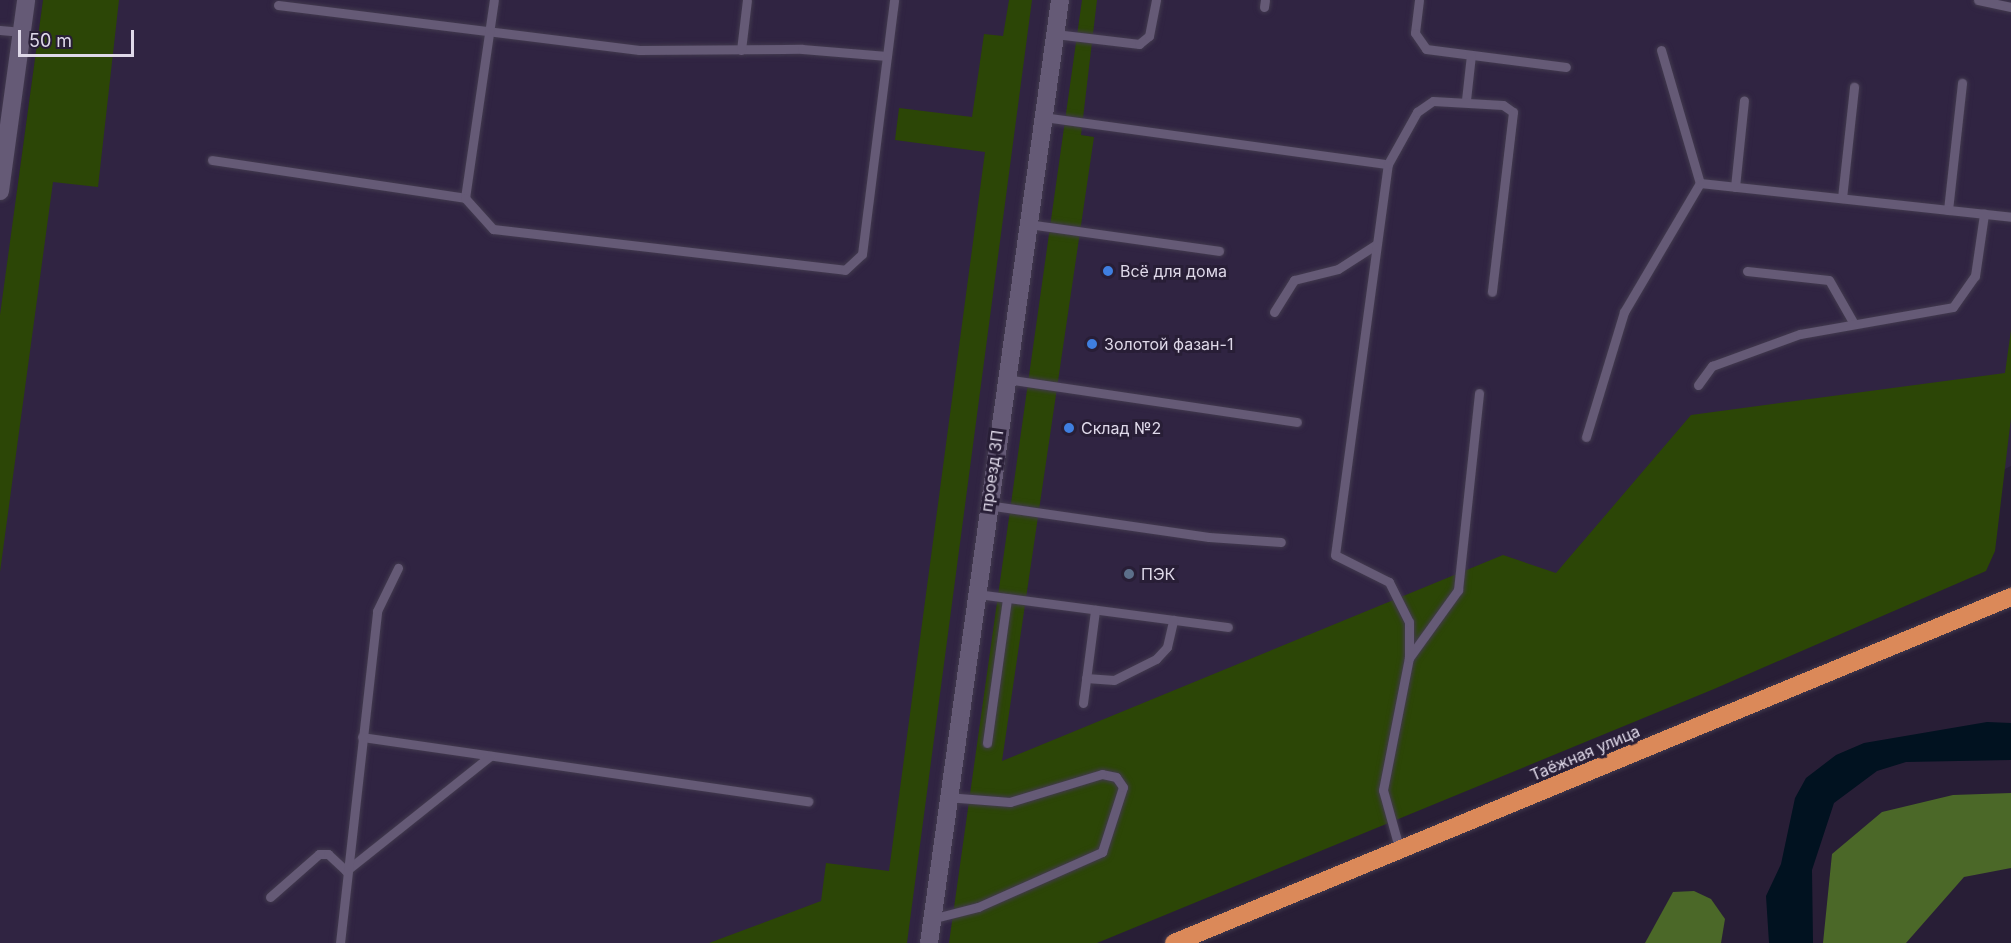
<!DOCTYPE html>
<meta charset="utf-8">
<style>
body{margin:0}
#map{position:relative;width:2011px;height:943px;overflow:hidden;background:#281e36;font-family:Inter,sans-serif}
div>[style]{position:absolute}
.built>*{inset:0;background:#302442}
.green>*{inset:0;background:#2c4606}
.forest>*{inset:0;background:#4b6828}
.water>*{inset:0;background:#011220}
.roads{filter:drop-shadow(0 0 2px #423a4e) drop-shadow(0 0 2px #423a4e)}
.lane>*{height:9px;margin:-4.5px;padding:0 4.5px;transform-origin:4.5px;border-radius:4.5px;background:#655a76}
.street>*{height:18px;margin:-9px;padding:0 9px;transform-origin:9px;border-radius:9px;background:#655a76}
.highway>*{height:18px;margin:-9px;padding:0 9px;transform-origin:9px;border-radius:9px;background:#db8959}
.dots>*{width:16px;height:16px;translate:-50% -50%;box-sizing:border-box;border:3px solid #281e36;border-radius:50%}
span{translate:-50% -50%;white-space:nowrap;text-align:center;line-height:1.15;-webkit-text-stroke:6px #281e36;paint-order:stroke}
.poi-label{font-size:16px;color:#dfd9e9}
.left{translate:0 -50%;text-align:left}
.street-label{font-size:16px;color:#dfd9e9}
.scale{position:absolute;left:18px;top:30px;width:116px;height:27px;box-sizing:border-box;border:3px solid #dfd9e9;border-top:0;padding-left:8px;font-size:18px;line-height:21px;white-space:nowrap;color:#dfd9e9;-webkit-text-stroke:4px #281e36;paint-order:stroke}
</style>
<div id="map">
<div class="built">
<div style="clip-path:polygon(0 0,2011px 0,2011px 466px,1052px 943px,0 943px)"></div>
</div>
<div class="green">
<div style="clip-path:polygon(43px 0,119px 0,98px 187px,53px 182px,0 572px,0 315px)"></div>
<div style="clip-path:polygon(1009px 0,1032px 0,907px 943px,709px 943px,821px 901px,826px 863px,889px 871px,985px 152px,895px 140px,899px 108px,972px 117px,984px 34px,1003px 36px)"></div>
<div style="clip-path:polygon(1082px 0,1097px 0,1081px 135px,1094px 137px,1002px 761px,1503px 555px,1556px 573px,1691px 415px,2005px 373px,2011px 330px,2011px 418px,1995px 551px,1986px 571px,1714px 689px,1097px 943px,949px 943px)"></div>
</div>
<div class="forest">
<div style="clip-path:polygon(2011px 793px,2011px 868px,1964px 877px,1906px 943px,1823px 943px,1832px 854px,1882px 812px,1953px 795px)"></div>
<div style="clip-path:polygon(1694px 891px,1711px 899px,1725px 919px,1721px 943px,1645px 943px,1673px 892px)"></div>
</div>
<div class="water">
<div style="clip-path:polygon(1987px 722px,2011px 723px,2011px 760px,1906px 762px,1877px 771px,1834px 803px,1812px 870px,1813px 943px,1769px 943px,1766px 896px,1781px 864px,1795px 798px,1806px 778px,1836px 755px,1864px 743px)"></div>
</div>
<div class="roads">
<div class="lane">
<div style="left:1419px;top:0;width:33px;rotate:97deg"></div>
<div style="left:1415px;top:33px;width:19px;rotate:55deg"></div>
<div style="left:1426px;top:49px;width:141px;rotate:7.3deg"></div>
<div style="left:1978px;top:0;width:34px;rotate:12deg"></div>
<div style="left:278px;top:5px;width:364px;rotate:7.1deg"></div>
<div style="left:639px;top:50px;width:163px;rotate:-0.4deg"></div>
<div style="left:802px;top:49px;width:85px;rotate:4.7deg"></div>
<div style="left:1264px;top:7px;width:7px;rotate:-82deg"></div>
<div style="left:0;top:30px;width:22px;rotate:5deg"></div>
<div style="left:1055px;top:34px;width:85px;rotate:6.8deg"></div>
<div style="left:1139px;top:44px;width:13px;rotate:-39deg"></div>
<div style="left:1149px;top:36px;width:37px;rotate:-79deg"></div>
<div style="left:741px;top:50px;width:50px;rotate:-83.2deg"></div>
<div style="left:1661px;top:50px;width:139px;rotate:73.7deg"></div>
<div style="left:1466px;top:100px;width:45px;rotate:-83.7deg"></div>
<div style="left:1043px;top:117px;width:348px;rotate:7.8deg"></div>
<div style="left:212px;top:160px;width:256px;rotate:8.5deg"></div>
<div style="left:465px;top:198px;width:200px;rotate:-81.7deg"></div>
<div style="left:1735px;top:187px;width:87px;rotate:-84.1deg"></div>
<div style="left:465px;top:198px;width:42px;rotate:47.9deg"></div>
<div style="left:493px;top:229px;width:354px;rotate:6.6deg"></div>
<div style="left:845px;top:270px;width:23px;rotate:-43deg"></div>
<div style="left:862px;top:254px;width:256px;rotate:-82.8deg"></div>
<div style="left:1842px;top:198px;width:112px;rotate:-83.8deg"></div>
<div style="left:1948px;top:210px;width:128px;rotate:-83.7deg"></div>
<div style="left:1028px;top:224px;width:193px;rotate:8deg"></div>
<div style="left:1747px;top:271px;width:82px;rotate:6.3deg"></div>
<div style="left:1829px;top:280px;width:48px;rotate:60.3deg"></div>
<div style="left:1274px;top:312px;width:38px;rotate:-58deg"></div>
<div style="left:1294px;top:280px;width:45px;rotate:-14deg"></div>
<div style="left:1338px;top:269px;width:46px;rotate:-32.7deg"></div>
<div style="left:1006px;top:379px;width:294px;rotate:8.4deg"></div>
<div style="left:1698px;top:385px;width:24px;rotate:-54deg"></div>
<div style="left:1712px;top:366px;width:94px;rotate:-20deg"></div>
<div style="left:1800px;top:334px;width:155px;rotate:-10deg"></div>
<div style="left:1953px;top:307px;width:38px;rotate:-55deg"></div>
<div style="left:1975px;top:276px;width:63px;rotate:-81.7deg"></div>
<div style="left:1586px;top:437px;width:131px;rotate:-73.1deg"></div>
<div style="left:1624px;top:312px;width:150px;rotate:-59.5deg"></div>
<div style="left:1700px;top:183px;width:313px;rotate:6.2deg"></div>
<div style="left:987px;top:505px;width:224px;rotate:8.2deg"></div>
<div style="left:1209px;top:537px;width:72px;rotate:4deg"></div>
<div style="left:977px;top:594px;width:253px;rotate:7.5deg"></div>
<div style="left:1409px;top:658px;width:84px;rotate:-54.2deg"></div>
<div style="left:1458px;top:590px;width:198px;rotate:-83.9deg"></div>
<div style="left:1086px;top:678px;width:28px;rotate:4deg"></div>
<div style="left:1114px;top:680px;width:47px;rotate:-26.6deg"></div>
<div style="left:1156px;top:659px;width:16px;rotate:-47deg"></div>
<div style="left:1167px;top:647px;width:28px;rotate:-77deg"></div>
<div style="left:1083px;top:703px;width:94px;rotate:-82.6deg"></div>
<div style="left:362px;top:737px;width:451px;rotate:8.2deg"></div>
<div style="left:987px;top:743px;width:146px;rotate:-82.1deg"></div>
<div style="left:1400px;top:851px;width:63px;rotate:-105.6deg"></div>
<div style="left:1383px;top:790px;width:135px;rotate:-78.9deg"></div>
<div style="left:1409px;top:658px;width:36px;rotate:-90deg"></div>
<div style="left:1409px;top:622px;width:45px;rotate:-116.6deg"></div>
<div style="left:1389px;top:582px;width:60px;rotate:-153.4deg"></div>
<div style="left:1335px;top:555px;width:395px;rotate:-82.3deg"></div>
<div style="left:1388px;top:164px;width:60px;rotate:-60.9deg"></div>
<div style="left:1417px;top:112px;width:19px;rotate:-35deg"></div>
<div style="left:1433px;top:101px;width:70px;rotate:3.3deg"></div>
<div style="left:1503px;top:105px;width:12px;rotate:35deg"></div>
<div style="left:1513px;top:112px;width:181px;rotate:96.7deg"></div>
<div style="left:270px;top:897px;width:65px;rotate:-41.3deg"></div>
<div style="left:319px;top:854px;width:9px"></div>
<div style="left:328px;top:854px;width:25px;rotate:43deg"></div>
<div style="left:346px;top:871px;width:184px;rotate:-38.6deg"></div>
<div style="left:931px;top:919px;width:49px;rotate:-14.3deg"></div>
<div style="left:978px;top:907px;width:136px;rotate:-23.9deg"></div>
<div style="left:1102px;top:852px;width:68px;rotate:-72.1deg"></div>
<div style="left:1123px;top:787px;width:12px;rotate:-125deg"></div>
<div style="left:1116px;top:777px;width:14px;rotate:-168deg"></div>
<div style="left:1102px;top:774px;width:96px;rotate:163.1deg"></div>
<div style="left:1010px;top:802px;width:64px;rotate:-175.5deg"></div>
<div style="left:340px;top:943px;width:334px;rotate:-83.6deg"></div>
<div style="left:377px;top:611px;width:48px;rotate:-64deg"></div>
</div>
<div class="street">
<div style="left:0;top:191px;width:193px;rotate:-82.2deg"></div>
<div style="left:929px;top:943px;width:952px;rotate:-82.09deg"></div>
</div>
<div class="highway">
<div style="left:1174px;top:943px;width:906px;rotate:-22.46deg"></div>
</div>
</div>
<div class="dots">
<div style="left:1108px;top:271px;background:#3f7fe0"></div>
<div style="left:1092px;top:344px;background:#3f7fe0"></div>
<div style="left:1069px;top:428px;background:#3f7fe0"></div>
<div style="left:1129px;top:574px;background:#5c6f8a"></div>
</div>
<div class="poi-label">
<span class="left" style="left:1120px;top:271px">Всё для дома</span>
<span class="left" style="left:1104px;top:344px">Золотой фазан-1</span>
<span class="left" style="left:1081px;top:428px">Склад №2</span>
<span class="left" style="left:1141px;top:574px">ПЭК</span>
</div>
<div class="street-label">
<span style="left:992px;top:471px;rotate:-82deg">проезд 3П</span>
<span style="left:1585px;top:753px;rotate:-23deg">Таёжная улица</span>
</div>
<div class="scale">50 m</div>
</div>
